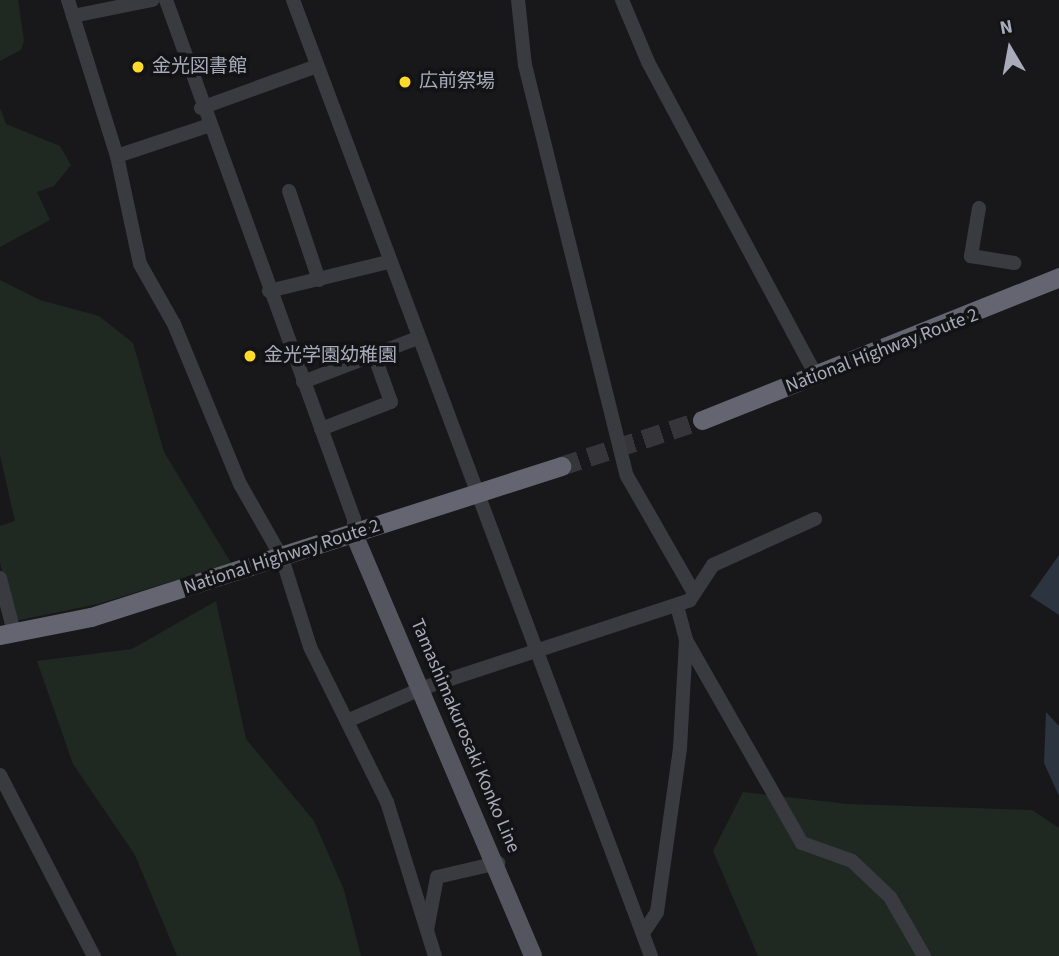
<!DOCTYPE html>
<meta charset="utf-8">
<style>
body{margin:0}
#map{position:relative;width:1059px;height:956px;overflow:hidden;background:#18181a;font-family:"Source Sans 3","Noto Sans JP",sans-serif}
div>[style]{position:absolute}
.green>*{inset:0;background:#1f2922}
.water>*{inset:0;background:#2c343f}
.highway-tunnel>*{height:19px;margin-top:-9.5px;transform-origin:0;background:repeating-linear-gradient(90deg,#35353a 0 19px,transparent 0 29px)}
.minor>*{height:14px;margin:-7px;padding:0 7px;transform-origin:7px;border-radius:7px;background:#3a3a41}
.major>*{height:18px;margin:-9px;padding:0 9px;transform-origin:9px;border-radius:9px;background:#54555f}
.highway>*{height:19px;margin:-9.5px;padding:0 9.5px;transform-origin:9.5px;border-radius:9.5px;background:#646571}
.dots>*{width:19px;height:19px;translate:-50% -50%;box-sizing:border-box;border:4px solid #131315;border-radius:50%}
span{translate:-50% -50%;white-space:nowrap;text-align:center;line-height:1.15;-webkit-text-stroke:7px #131315;paint-order:stroke}
.poi-label{font-size:19px;color:#a9abbb}
.left{translate:0 -50%;text-align:left}
.street-label{font-size:19px;color:#a9abbb}
.north{position:absolute;left:975px;top:14px;width:70px;height:70px;-webkit-text-stroke:5px #131315;paint-order:stroke;rotate:350deg;font-size:19px;font-weight:700;line-height:28px;text-align:center;color:#a9abbb}
.north::after{content:'';display:block;margin:auto;width:24px;height:32px;background:#a9abbb;clip-path:polygon(50% 0,100% 100%,50% 72%,0 100%)}
</style>
<div id="map">
<div class="green">
<div style="clip-path:polygon(0 0,18px 0,24px 41px,21px 50px,0 61px)"></div>
<div style="clip-path:polygon(0 108px,6px 124px,60px 146px,71px 165px,54px 186px,37px 192px,50px 220px,0 247px)"></div>
<div style="clip-path:polygon(0 280px,40px 300px,99px 316px,133px 343px,164px 452px,231px 563px,98px 604px,15px 621px,0 563px,0 526px,15px 521px,0 455px)"></div>
<div style="clip-path:polygon(216px 601px,246px 739px,314px 821px,344px 890px,361px 956px,177px 956px,135px 855px,73px 764px,37px 661px,132px 649px)"></div>
<div style="clip-path:polygon(743px 792px,848px 804px,1032px 810px,1059px 828px,1059px 956px,758px 956px,713px 851px)"></div>
</div>
<div class="water">
<div style="clip-path:polygon(1059px 555px,1059px 615px,1030px 596px)"></div>
<div style="clip-path:polygon(1046px 712px,1059px 726px,1059px 796px,1044px 763px)"></div>
</div>
<div class="highway-tunnel">
<div style="left:561px;top:466px;width:148px;rotate:-18.1deg"></div>
</div>
<div class="minor">
<div style="left:68px;top:0;width:164px;rotate:72.6deg"></div>
<div style="left:117px;top:156px;width:110px;rotate:78deg"></div>
<div style="left:140px;top:264px;width:69px;rotate:60.5deg"></div>
<div style="left:174px;top:324px;width:173px;rotate:67.6deg"></div>
<div style="left:240px;top:484px;width:85px;rotate:60.4deg"></div>
<div style="left:282px;top:558px;width:93px;rotate:72.5deg"></div>
<div style="left:310px;top:647px;width:173px;rotate:63.6deg"></div>
<div style="left:387px;top:802px;width:161px;rotate:72.7deg"></div>
<div style="left:166px;top:0;width:552px;rotate:70.09deg"></div>
<div style="left:354px;top:519px;width:15px;rotate:90deg"></div>
<div style="left:293px;top:0;width:1021px;rotate:69.47deg"></div>
<div style="left:518px;top:0;width:65px;rotate:83.9deg"></div>
<div style="left:525px;top:65px;width:423px;rotate:76.1deg"></div>
<div style="left:627px;top:476px;width:135px;rotate:60.2deg"></div>
<div style="left:622px;top:0;width:67px;rotate:67.2deg"></div>
<div style="left:648px;top:62px;width:357px;rotate:61.8deg"></div>
<div style="left:73px;top:16px;width:81px;rotate:-11.4deg"></div>
<div style="left:201px;top:108px;width:123px;rotate:-19.9deg"></div>
<div style="left:117px;top:156px;width:95px;rotate:-18.4deg"></div>
<div style="left:289px;top:191px;width:94px;rotate:71.4deg"></div>
<div style="left:979px;top:208px;width:49px;rotate:99.5deg"></div>
<div style="left:971px;top:256px;width:44px;rotate:9.2deg"></div>
<div style="left:269px;top:291px;width:122px;rotate:-13.7deg"></div>
<div style="left:303px;top:382px;width:120px;rotate:-21deg"></div>
<div style="left:321px;top:429px;width:75px;rotate:-21.1deg"></div>
<div style="left:391px;top:402px;width:50px;rotate:-109.9deg"></div>
<div style="left:0;top:578px;width:56px;rotate:75.5deg"></div>
<div style="left:677px;top:606px;width:35px;rotate:75deg"></div>
<div style="left:686px;top:640px;width:234px;rotate:60.3deg"></div>
<div style="left:802px;top:843px;width:53px;rotate:19.8deg"></div>
<div style="left:852px;top:861px;width:52px;rotate:43.5deg"></div>
<div style="left:890px;top:897px;width:68px;rotate:60deg"></div>
<div style="left:347px;top:721px;width:83px;rotate:-23.5deg"></div>
<div style="left:423px;top:688px;width:281px;rotate:-18.2deg"></div>
<div style="left:690px;top:600px;width:42px;rotate:-56.7deg"></div>
<div style="left:713px;top:565px;width:112px;rotate:-24.3deg"></div>
<div style="left:0;top:775px;width:204px;rotate:62.6deg"></div>
<div style="left:427px;top:930px;width:54px;rotate:-79.3deg"></div>
<div style="left:437px;top:877px;width:63px;rotate:-12.9deg"></div>
<div style="left:643px;top:933px;width:25px;rotate:-56deg"></div>
<div style="left:657px;top:912px;width:166px;rotate:-82deg"></div>
<div style="left:680px;top:748px;width:108px;rotate:-86.8deg"></div>
</div>
<div class="major">
<div style="left:354px;top:534px;width:458px;rotate:67deg"></div>
</div>
<div class="highway">
<div style="left:702px;top:420px;width:385px;rotate:-21.8deg"></div>
<div style="left:0;top:635px;width:93px;rotate:-11.2deg"></div>
<div style="left:91px;top:617px;width:494px;rotate:-17.8deg"></div>
</div>
<div class="dots">
<div style="left:138px;top:67px;background:#ffda2b"></div>
<div style="left:405px;top:82px;background:#ffda2b"></div>
<div style="left:250px;top:356px;background:#ffda2b"></div>
</div>
<div class="poi-label">
<span class="left" style="left:152px;top:67px">金光図書館</span>
<span class="left" style="left:419px;top:82px">広前祭場</span>
<span class="left" style="left:264px;top:356px">金光学園幼稚園</span>
</div>
<div class="street-label">
<span style="left:882px;top:351px;rotate:-21deg">National Highway Route 2</span>
<span style="left:282px;top:557px;rotate:-18deg">National Highway Route 2</span>
<span style="left:465px;top:736px;rotate:67deg">Tamashimakurosaki Konko Line</span>
</div>
<div class="north">N</div>
</div>
